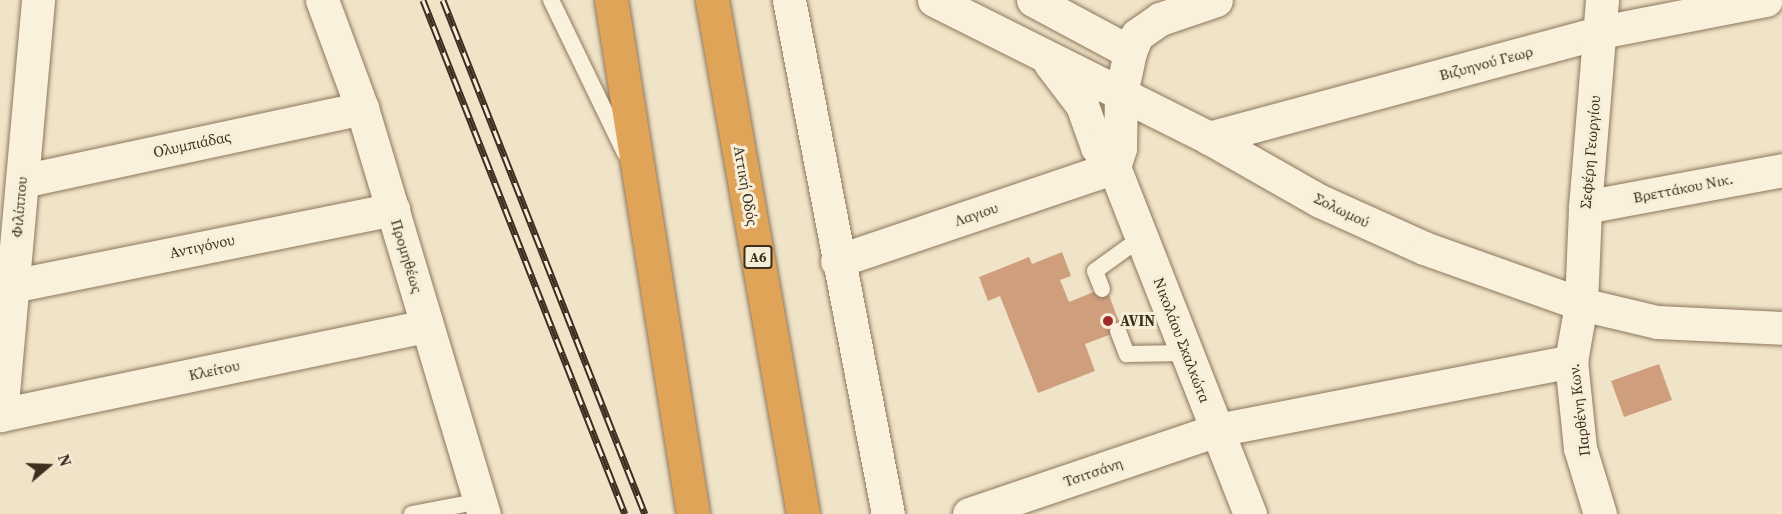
<!DOCTYPE html>
<meta charset="utf-8">
<style>
body{margin:0}
#map{position:relative;width:1782px;height:514px;overflow:hidden;background:#f0e4c8;font-family:"Source Serif 4",serif}
div>[style]{position:absolute}
.building>*{inset:0;background:#cf9f7d}
.roads{filter:drop-shadow(0 0 2px #8d765c) drop-shadow(0 0 2px #8d765c)}
.service>*{height:16px;margin:-8px;padding:0 8px;transform-origin:8px;border-radius:8px;background:#faf1dc}
.minor>*{height:33px;margin:-16.5px;padding:0 16.5px;transform-origin:16.5px;border-radius:16.5px;background:#faf1dc}
.tertiary>*{height:33px;margin:-16.5px;padding:0 16.5px;transform-origin:16.5px;border-radius:16.5px;background:#faf1dc}
.motorway>*{height:33px;margin:-16.5px;padding:0 16.5px;transform-origin:16.5px;border-radius:16.5px;background:#e0a458}
.rail>*{height:7px;margin-top:-3.5px;transform-origin:0;background:repeating-linear-gradient(90deg,#f7eed8 0 14px,#3d2e20 0 28px);box-sizing:border-box;border-block:2px solid #3d2e20}
.dots>*{width:16px;height:16px;translate:-50% -50%;box-sizing:border-box;border:3px solid #f7eed8;border-radius:50%}
span{translate:-50% -50%;white-space:nowrap;text-align:center;line-height:1.15;-webkit-text-stroke:6px #f7eed8;paint-order:stroke}
.shield-label span{padding:2px 4px;background:#f7eed8;border:2px solid;border-radius:4px;-webkit-text-stroke-width:0}
.shield-label{font-size:14px;color:#3d2e20;font-weight:700}
.street-label{font-size:15px;color:#3d2e20}
.poi-label{font-size:15px;color:#3d2e20;font-weight:700}
.left{translate:0 -50%;text-align:left}
.north{position:absolute;left:18px;top:436px;width:60px;height:60px;-webkit-text-stroke:4px #f7eed8;paint-order:stroke;rotate:71deg;font-size:16px;font-weight:700;line-height:24px;text-align:center;color:#3d2e20}
.north::after{content:'';display:block;margin:auto;width:21px;height:27px;background:#3d2e20;clip-path:polygon(50% 0,100% 100%,50% 72%,0 100%)}
</style>
<div id="map">
<div class="building">
<div style="clip-path:polygon(1062px 252px,1071px 276px,1060px 280px,1069px 302px,1106px 287px,1122px 330px,1085px 344px,1095px 371px,1038px 393px,1000px 296px,988px 301px,979px 277px,1029px 257px,1032px 264px)"></div>
<div style="clip-path:polygon(1659px 364px,1672px 400px,1624px 417px,1611px 381px)"></div>
</div>
<div class="roads">
<div class="service">
<div style="left:551px;top:0;width:170px;rotate:64.2deg"></div>
<div style="left:1102px;top:289px;width:19px;rotate:-111deg"></div>
<div style="left:1095px;top:271px;width:58px;rotate:-35.9deg"></div>
<div style="left:1118px;top:331px;width:25px;rotate:69deg"></div>
<div style="left:1127px;top:354px;width:60px;rotate:-1deg"></div>
<div style="left:412px;top:514px;width:69px;rotate:-10.8deg"></div>
</div>
<div class="minor">
<div style="left:1033px;top:0;width:110px;rotate:28.2deg"></div>
<div style="left:1130px;top:52px;width:43px;rotate:102.1deg"></div>
<div style="left:1130px;top:52px;width:18px;rotate:-68deg"></div>
<div style="left:1137px;top:35px;width:28px;rotate:-35deg"></div>
<div style="left:1160px;top:19px;width:59px;rotate:-18.7deg"></div>
<div style="left:1209px;top:138px;width:406px;rotate:-15.1deg"></div>
<div style="left:1601px;top:32px;width:168px;rotate:-11deg"></div>
<div style="left:22px;top:181px;width:348px;rotate:-12.1deg"></div>
<div style="left:1585px;top:207px;width:200px;rotate:-10.6deg"></div>
<div style="left:837px;top:261px;width:293px;rotate:-18.7deg"></div>
<div style="left:12px;top:286px;width:389px;rotate:-11.4deg"></div>
<div style="left:0;top:415px;width:436px;rotate:-11.8deg"></div>
<div style="left:1px;top:415px;width:417px;rotate:-84.9deg"></div>
<div style="left:969px;top:514px;width:262px;rotate:-18.7deg"></div>
<div style="left:1217px;top:430px;width:361px;rotate:-11deg"></div>
<div style="left:1600px;top:514px;width:69px;rotate:-106.9deg"></div>
<div style="left:1580px;top:448px;width:87px;rotate:-95.9deg"></div>
<div style="left:1571px;top:361px;width:58px;rotate:-80deg"></div>
<div style="left:1581px;top:304px;width:97px;rotate:-87.6deg"></div>
<div style="left:1585px;top:207px;width:208px;rotate:-85.3deg"></div>
</div>
<div class="tertiary">
<div style="left:322px;top:0;width:115px;rotate:69.7deg"></div>
<div style="left:362px;top:108px;width:424px;rotate:73.3deg"></div>
<div style="left:789px;top:0;width:523px;rotate:79.1deg"></div>
<div style="left:934px;top:0;width:308px;rotate:26.6deg"></div>
<div style="left:1209px;top:138px;width:128px;rotate:29.6deg"></div>
<div style="left:1320px;top:201px;width:114px;rotate:24.3deg"></div>
<div style="left:1424px;top:248px;width:167px;rotate:19.6deg"></div>
<div style="left:1581px;top:304px;width:78px;rotate:13.3deg"></div>
<div style="left:1657px;top:322px;width:125px;rotate:2.7deg"></div>
<div style="left:1050px;top:63px;width:53px;rotate:52.7deg"></div>
<div style="left:1082px;top:105px;width:45px;rotate:70.3deg"></div>
<div style="left:1097px;top:147px;width:26px;rotate:50deg"></div>
<div style="left:1114px;top:167px;width:373px;rotate:68.6deg"></div>
<div style="left:1114px;top:167px;width:20px;rotate:-72deg"></div>
<div style="left:1120px;top:148px;width:54px;rotate:-88.9deg"></div>
</div>
<div class="motorway">
<div style="left:611px;top:0;width:520px;rotate:80.94deg"></div>
<div style="left:712px;top:0;width:522px;rotate:79.96deg"></div>
</div>
</div>
<div class="rail">
<div style="left:423px;top:0;width:552px;rotate:68.55deg"></div>
<div style="left:443px;top:0;width:552px;rotate:68.55deg"></div>
</div>
<div class="dots">
<div style="left:1108px;top:321px;background:#9e2a2b"></div>
</div>
<div class="shield-label">
<span style="left:758px;top:257px">Α6</span>
</div>
<div class="street-label">
<span style="left:1486px;top:63px;rotate:-15deg">Βιζυηνού Γεωρ</span>
<span style="left:192px;top:144px;rotate:-12deg">Ολυμπιάδας</span>
<span style="left:1590px;top:152px;rotate:-85deg">Σεφέρη Γεωργίου</span>
<span style="left:746px;top:186px;rotate:80deg">Αττική Οδός</span>
<span style="left:1683px;top:188px;rotate:-11deg">Βρεττάκου Νικ.</span>
<span style="left:19px;top:207px;rotate:-85deg">Φιλίππου</span>
<span style="left:1342px;top:210px;rotate:26deg">Σολωμού</span>
<span style="left:976px;top:214px;rotate:-19deg">Λαγιου</span>
<span style="left:202px;top:246px;rotate:-12deg">Αντιγόνου</span>
<span style="left:407px;top:256px;rotate:73deg">Προμηθέως</span>
<span style="left:1182px;top:340px;rotate:69deg">Νικολάου Σκαλκώτα</span>
<span style="left:214px;top:370px;rotate:-12deg">Κλείτου</span>
<span style="left:1579px;top:410px;rotate:-97deg">Παρθένη Κων.</span>
<span style="left:1093px;top:472px;rotate:-19deg">Τσιτσάνη</span>
</div>
<div class="poi-label">
<span class="left" style="left:1120px;top:321px">AVIN</span>
</div>
<div class="north">N</div>
</div>
